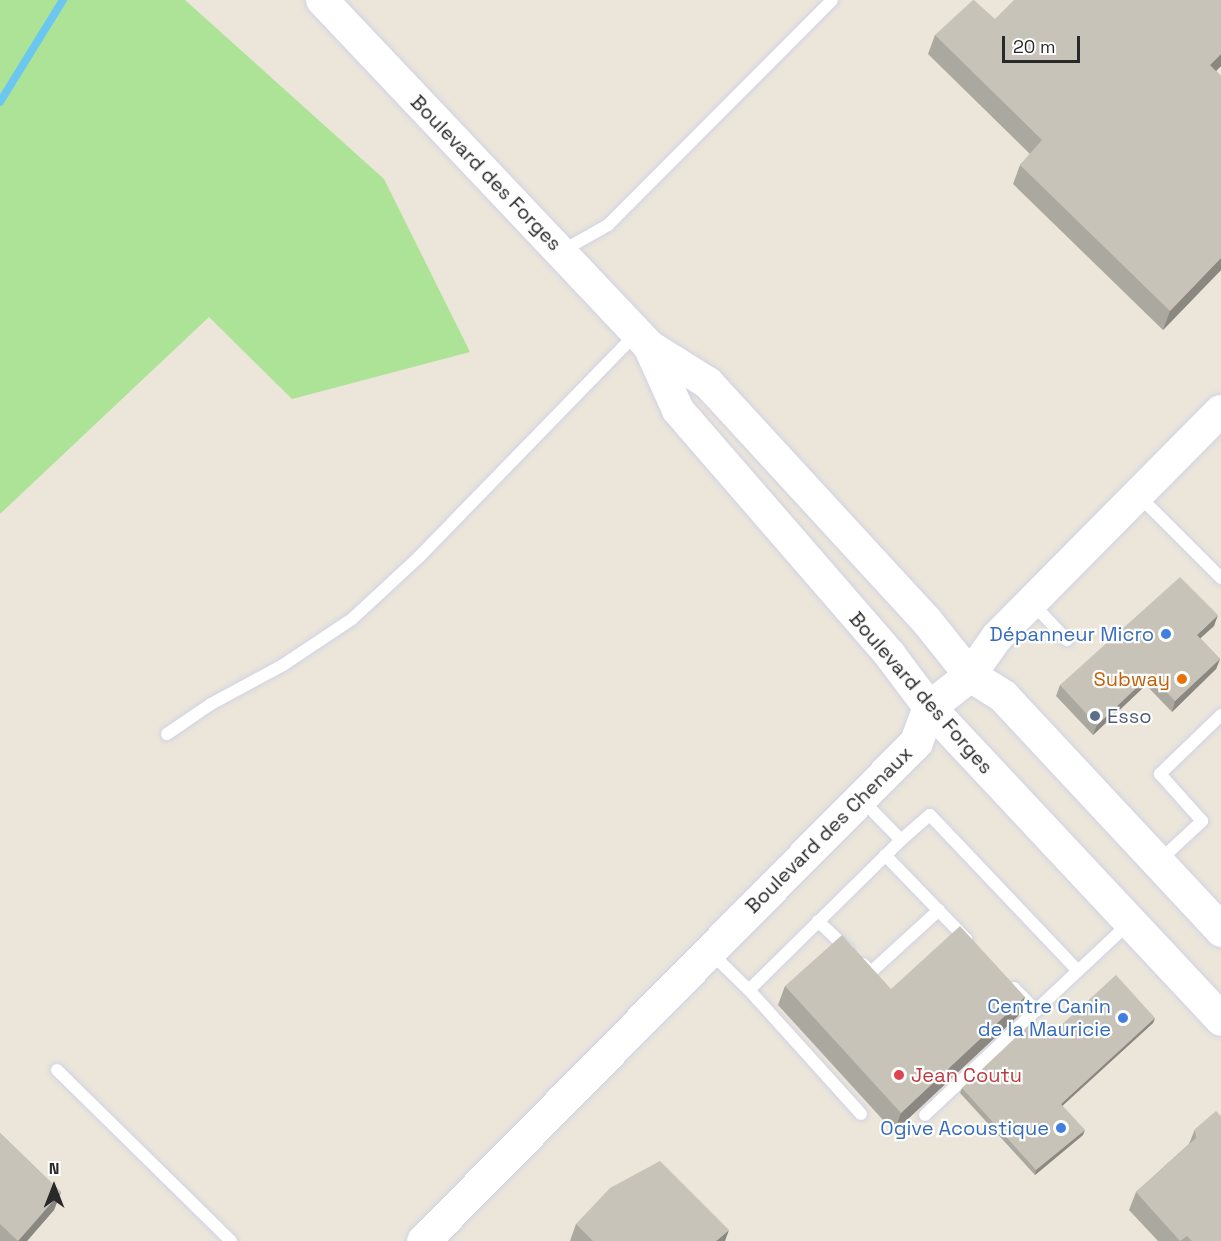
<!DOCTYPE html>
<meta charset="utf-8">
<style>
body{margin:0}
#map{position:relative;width:1221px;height:1241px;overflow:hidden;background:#ebe5da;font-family:"Space Grotesk",sans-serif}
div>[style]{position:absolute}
.green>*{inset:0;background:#ade396}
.stream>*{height:8px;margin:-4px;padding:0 4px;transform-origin:4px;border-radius:4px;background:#6bc7ef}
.roads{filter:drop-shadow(0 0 2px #d0d2e2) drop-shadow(0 0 2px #d0d2e2)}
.service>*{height:12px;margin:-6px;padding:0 6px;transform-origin:6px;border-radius:6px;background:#fff}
.tertiary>*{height:32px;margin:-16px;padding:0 16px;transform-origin:16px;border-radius:16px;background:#fff}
.secondary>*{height:33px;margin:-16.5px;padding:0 16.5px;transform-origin:16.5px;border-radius:16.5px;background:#fff}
.wall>*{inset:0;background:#aba89f}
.shaded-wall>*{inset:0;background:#8b8882}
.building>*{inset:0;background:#c7c3b9}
.dots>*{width:16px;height:16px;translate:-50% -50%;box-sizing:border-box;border:3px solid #fff;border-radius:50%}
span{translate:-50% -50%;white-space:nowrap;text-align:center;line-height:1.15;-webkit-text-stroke:4.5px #fff;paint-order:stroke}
.street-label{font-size:20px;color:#292929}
.shop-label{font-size:20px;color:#366cbe}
.right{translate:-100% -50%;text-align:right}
.food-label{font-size:20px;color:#c56008}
.service-label{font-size:20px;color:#4e5e75}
.left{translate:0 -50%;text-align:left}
.health-label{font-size:20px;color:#be3a42}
.north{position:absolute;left:24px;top:1157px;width:60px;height:60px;-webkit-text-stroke:4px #fff;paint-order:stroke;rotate:0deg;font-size:16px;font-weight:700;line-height:24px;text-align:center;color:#292929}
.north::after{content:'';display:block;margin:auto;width:21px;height:27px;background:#292929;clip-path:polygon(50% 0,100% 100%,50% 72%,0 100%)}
.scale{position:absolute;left:1002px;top:36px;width:78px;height:27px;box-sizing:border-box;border:3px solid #292929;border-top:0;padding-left:8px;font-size:18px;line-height:21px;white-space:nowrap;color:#292929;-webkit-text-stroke:4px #fff;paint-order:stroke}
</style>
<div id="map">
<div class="green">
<div style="clip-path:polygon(0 0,185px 0,384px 179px,470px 352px,292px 399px,209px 317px,0 514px)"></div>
</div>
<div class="stream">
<div style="left:0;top:102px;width:120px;rotate:-58.3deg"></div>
</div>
<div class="roads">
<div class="service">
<div style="left:562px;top:251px;width:53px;rotate:-29.5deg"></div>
<div style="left:608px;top:225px;width:317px;rotate:-45.1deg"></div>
<div style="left:1139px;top:496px;width:116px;rotate:45deg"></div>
<div style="left:1032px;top:603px;width:51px;rotate:46.6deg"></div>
<div style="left:167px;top:734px;width:53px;rotate:-34.3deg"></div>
<div style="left:211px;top:704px;width:82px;rotate:-28.4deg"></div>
<div style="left:283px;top:665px;width:83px;rotate:-33.7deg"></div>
<div style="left:352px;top:619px;width:91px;rotate:-42.8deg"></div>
<div style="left:419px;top:557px;width:313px;rotate:-45.8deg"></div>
<div style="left:901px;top:840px;width:38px;rotate:-41deg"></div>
<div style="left:930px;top:815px;width:215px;rotate:46.5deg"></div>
<div style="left:1078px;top:971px;width:69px;rotate:-43.2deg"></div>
<div style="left:885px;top:855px;width:117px;rotate:46deg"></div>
<div style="left:1159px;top:861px;width:59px;rotate:-42.9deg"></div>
<div style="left:1202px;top:821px;width:63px;rotate:-131.8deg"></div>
<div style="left:1160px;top:774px;width:85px;rotate:-44deg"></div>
<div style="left:818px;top:921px;width:42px;rotate:44deg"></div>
<div style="left:710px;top:952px;width:54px;rotate:44.3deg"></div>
<div style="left:749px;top:990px;width:214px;rotate:-44.6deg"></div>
<div style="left:901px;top:840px;width:57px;rotate:-134.3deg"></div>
<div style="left:863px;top:964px;width:11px;rotate:45deg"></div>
<div style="left:871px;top:972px;width:92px;rotate:-42.4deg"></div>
<div style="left:1014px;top:988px;width:32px;rotate:46deg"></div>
<div style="left:749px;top:990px;width:167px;rotate:47.9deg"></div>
<div style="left:57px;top:1070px;width:244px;rotate:44.5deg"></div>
<div style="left:925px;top:1115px;width:210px;rotate:-43.3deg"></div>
</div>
<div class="tertiary">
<div style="left:322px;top:0;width:476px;rotate:46.6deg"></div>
<div style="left:649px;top:346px;width:70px;rotate:32.1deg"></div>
<div style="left:708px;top:383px;width:322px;rotate:47.4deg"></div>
<div style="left:926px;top:620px;width:70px;rotate:51.3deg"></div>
<div style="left:970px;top:675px;width:47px;rotate:-54.6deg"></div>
<div style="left:997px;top:637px;width:318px;rotate:-45.3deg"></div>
<div style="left:649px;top:346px;width:70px;rotate:65.6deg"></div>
<div style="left:678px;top:410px;width:324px;rotate:49.1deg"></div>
<div style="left:890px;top:655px;width:65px;rotate:53.1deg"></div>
</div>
<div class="secondary">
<div style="left:929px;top:707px;width:427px;rotate:46.9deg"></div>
<div style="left:423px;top:1241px;width:701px;rotate:-45.35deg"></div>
<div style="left:916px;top:742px;width:37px;rotate:-70deg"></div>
<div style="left:929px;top:707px;width:52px;rotate:-38deg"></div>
<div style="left:970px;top:675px;width:39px;rotate:32deg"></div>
<div style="left:1003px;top:696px;width:320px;rotate:47deg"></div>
</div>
</div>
<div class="wall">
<div style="clip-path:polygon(1221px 0,1221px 66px,1216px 71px,1221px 76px,1221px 270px,1163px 330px,1013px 184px,1020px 165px,1030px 154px,928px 54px,935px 35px,995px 19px)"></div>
<div style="clip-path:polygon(1214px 626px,1200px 638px,1220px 659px,1216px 669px,1172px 712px,1146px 685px,1093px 735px,1056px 696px,1060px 685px)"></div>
<div style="clip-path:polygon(785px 986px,891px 989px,1025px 997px,1018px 1016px,894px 1132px,778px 1005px)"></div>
<div style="clip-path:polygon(1155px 1018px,1153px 1023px,1062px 1106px,1083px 1135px,1035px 1175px,960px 1093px,962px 1088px,1046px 1039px)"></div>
<div style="clip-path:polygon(1195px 1129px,1221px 1241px,1158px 1241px,1129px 1210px,1136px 1192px,1189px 1144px)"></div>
<div style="clip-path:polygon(0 1133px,61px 1192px,54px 1210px,27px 1241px,0 1241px)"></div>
<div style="clip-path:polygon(576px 1224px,725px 1241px,570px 1241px)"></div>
</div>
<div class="shaded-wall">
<div style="clip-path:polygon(1221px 54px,1221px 66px,1203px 84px,1210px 65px)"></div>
<div style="clip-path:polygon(1221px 258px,1221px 270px,1163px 330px,1170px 311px)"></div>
<div style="clip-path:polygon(1218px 615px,1214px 626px,1193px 645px,1197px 635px)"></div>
<div style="clip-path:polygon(1220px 659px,1216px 669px,1172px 712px,1175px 701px)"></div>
<div style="clip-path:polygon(1150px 675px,1146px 685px,1093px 735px,1097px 725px)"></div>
<div style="clip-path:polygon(1025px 997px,1018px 1016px,894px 1132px,901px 1113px)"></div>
<div style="clip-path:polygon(1155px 1018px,1153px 1023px,1059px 1109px,1061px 1104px)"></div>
<div style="clip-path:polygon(1085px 1130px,1083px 1135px,1035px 1175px,1036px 1170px)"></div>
<div style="clip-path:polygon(61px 1192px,54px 1210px,27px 1241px,18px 1241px)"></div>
<div style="clip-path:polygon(729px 1230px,725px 1241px,716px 1241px)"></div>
</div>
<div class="building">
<div style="clip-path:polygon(973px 0,974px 0,995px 19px,1014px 0,1221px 0,1221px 54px,1210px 65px,1221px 76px,1221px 258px,1170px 311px,1020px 165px,1042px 140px,935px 35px)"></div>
<div style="clip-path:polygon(1180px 577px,1218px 615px,1197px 635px,1220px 659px,1175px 701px,1150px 675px,1097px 725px,1060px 685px)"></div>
<div style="clip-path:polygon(960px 926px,1025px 997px,901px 1113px,785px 986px,842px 935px,891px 989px)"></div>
<div style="clip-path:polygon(1116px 975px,1155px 1018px,1061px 1104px,1085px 1130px,1036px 1170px,962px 1088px,1031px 1023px,1046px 1039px)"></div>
<div style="clip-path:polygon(1216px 1111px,1221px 1116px,1221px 1241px,1192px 1241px,1187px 1236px,1180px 1241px,1136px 1192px,1196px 1138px,1195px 1129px)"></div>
<div style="clip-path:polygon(0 1133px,61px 1192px,18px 1241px,0 1224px)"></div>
<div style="clip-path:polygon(660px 1161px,729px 1230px,716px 1241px,593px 1241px,576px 1224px,610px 1188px)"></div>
</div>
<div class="dots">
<div style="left:1166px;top:634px;background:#3f7fe0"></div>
<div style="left:1182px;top:679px;background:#e8710a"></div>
<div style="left:1095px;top:716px;background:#5c6f8a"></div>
<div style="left:1123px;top:1018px;background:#3f7fe0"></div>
<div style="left:899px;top:1075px;background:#e0444e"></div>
<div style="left:1061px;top:1128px;background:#3f7fe0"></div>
</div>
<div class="street-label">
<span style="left:486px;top:173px;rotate:46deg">Boulevard des Forges</span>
<span style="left:921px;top:693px;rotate:49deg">Boulevard des Forges</span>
<span style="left:829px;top:830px;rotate:-45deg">Boulevard des Chenaux</span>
</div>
<div class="shop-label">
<span class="right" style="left:1154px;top:634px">Dépanneur Micro</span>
<span class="right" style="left:1111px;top:1018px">Centre Canin<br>de la Mauricie</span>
<span class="right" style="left:1049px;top:1128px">Ogive Acoustique</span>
</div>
<div class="food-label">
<span class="right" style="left:1170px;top:679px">Subway</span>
</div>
<div class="service-label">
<span class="left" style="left:1107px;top:716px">Esso</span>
</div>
<div class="health-label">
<span class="left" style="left:911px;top:1075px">Jean Coutu</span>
</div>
<div class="north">N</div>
<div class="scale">20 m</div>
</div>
